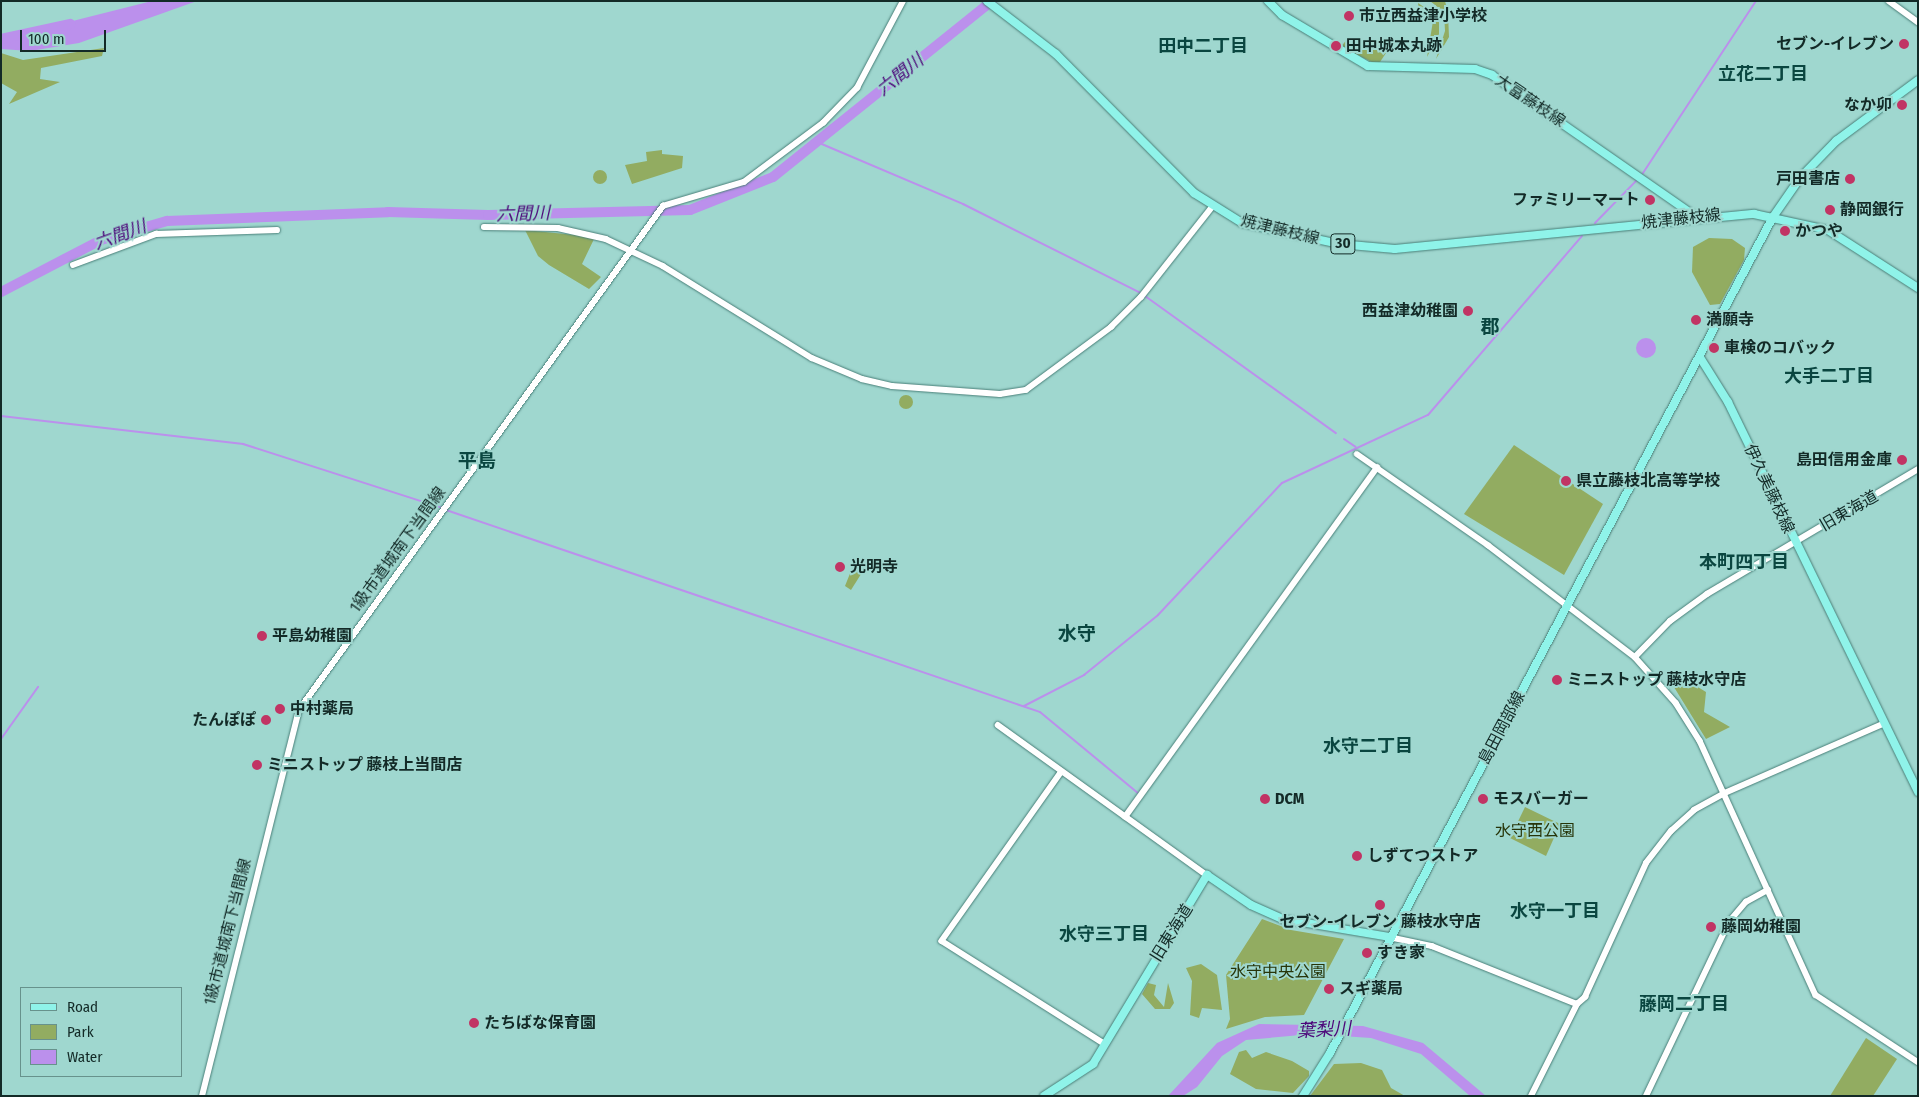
<!DOCTYPE html>
<meta charset="utf-8">
<style>
body{margin:0}
#map{position:relative;width:1919px;height:1097px;overflow:hidden;background:#9fd7cf;font-family:"Fira Sans Condensed","Noto Sans JP",sans-serif}
div>[style]{position:absolute}
.green>*{inset:0;background:#92ac61}
.round{border-radius:50%}
.water>*{inset:0;background:#bb90ec}
.stream>*{height:2px;margin:-1px;padding:0 1px;transform-origin:1px;border-radius:1px;background:#bb90ec}
.river>*{height:10px;margin:-5px;padding:0 5px;transform-origin:5px;border-radius:5px;background:#bb90ec}
.roads{filter:drop-shadow(0 0 1px #497f78) drop-shadow(0 0 1px #497f78)}
.minor>*{height:5.5px;margin:-2.75px;padding:0 2.75px;transform-origin:2.75px;border-radius:2.75px;background:#fff}
.major>*{height:8px;margin:-4px;padding:0 4px;transform-origin:4px;border-radius:4px;background:#8ff3e9}
.dots>*{width:14px;height:14px;translate:-50% -50%;box-sizing:border-box;border:2px solid #9fd7cf;border-radius:50%}
span{translate:-50% -50%;white-space:nowrap;text-align:center;line-height:1.15;-webkit-text-stroke:4px #9fd7cf;paint-order:stroke}
.shield-label span{padding:1px 4px;background:#9fd7cf;border:1px solid;border-radius:4px;-webkit-text-stroke-width:0}
.shield-label{font-size:15px;color:#132a27;font-weight:700}
.poi-label{font-size:16px;color:#132a27;font-weight:700}
.left{translate:0 -50%;text-align:left}
.right{translate:-100% -50%;text-align:right}
.street-label{font-size:16px;color:#132a27}
.park-label{font-size:16px;color:#273509}
.neighbourhood-label{font-size:18px;color:#0a4640;font-weight:700}
.water-label{font-size:18px;color:#4c067a;font-style:italic}
.quarter-label{font-size:19px;color:#0a4640;font-weight:700}
.frame{position:absolute;inset:0;border:2px solid #132a27;pointer-events:none}
.legend{position:absolute;left:20px;top:987px;width:162px;height:90px;box-sizing:border-box;background:#9fd7cf;border:1px solid #67928c;margin:0;padding:6px 9px;list-style:none;font-size:15px;color:#132a27}
.legend li{display:flex;align-items:center;gap:10px;height:25px}
.legend b{width:25px;border:1px solid #67928c}
.scale{position:absolute;left:20px;top:30px;width:86px;height:22px;box-sizing:border-box;border:2px solid #132a27;border-top:0;padding-left:6px;font-size:15px;line-height:18px;white-space:nowrap;color:#132a27;-webkit-text-stroke:4px #9fd7cf;paint-order:stroke}
</style>
<div id="map">
<div class="green">
<div style="clip-path:polygon(1430px 1px,1445px 1px,1448px 13px,1449px 37px,1436px 59px,1445px 31px,1444px 12px)"></div>
<div style="clip-path:polygon(1418px 3px,1439px 17px,1439px 34px,1427px 57px,1434px 15px,1419px 13px)"></div>
<div style="clip-path:polygon(1347px 39px,1380px 40px,1392px 44px,1378px 65px,1341px 47px)"></div>
<div style="clip-path:polygon(104px 48px,102px 56px,41px 68px,40px 79px,60px 82px,9px 104px,17px 92px,1px 83px,1px 53px,23px 60px)"></div>
<div style="clip-path:polygon(662px 150px,662px 154px,683px 156px,682px 168px,632px 184px,625px 165px,647px 161px,646px 152px)"></div>
<div class="round" style="left:593px;top:170px;width:14px;height:14px"></div>
<div style="clip-path:polygon(525px 230px,595px 237px,582px 264px,601px 277px,589px 289px,549px 265px,538px 256px)"></div>
<div style="clip-path:polygon(1709px 238px,1732px 239px,1745px 248px,1744px 260px,1720px 304px,1710px 305px,1692px 272px,1693px 247px)"></div>
<div class="round" style="left:899px;top:395px;width:14px;height:14px"></div>
<div style="clip-path:polygon(1514px 445px,1603px 504px,1564px 575px,1464px 514px)"></div>
<div style="clip-path:polygon(857px 556px,868px 563px,851px 590px,845px 586px)"></div>
<div style="clip-path:polygon(1669px 679px,1688px 681px,1706px 692px,1704px 712px,1730px 727px,1706px 739px)"></div>
<div style="clip-path:polygon(1525px 807px,1560px 824px,1546px 856px,1510px 838px)"></div>
<div style="clip-path:polygon(1262px 919px,1291px 930px,1344px 939px,1304px 1015px,1265px 1017px,1226px 1029px,1230px 1019px,1226px 975px)"></div>
<div style="clip-path:polygon(1201px 964px,1217px 975px,1222px 1010px,1202px 1008px,1199px 1018px,1190px 1015px,1192px 981px,1186px 968px)"></div>
<div style="clip-path:polygon(1148px 983px,1156px 985px,1154px 995px,1164px 1007px,1168px 983px,1174px 1003px,1170px 1009px,1155px 1009px,1142px 994px)"></div>
<div style="clip-path:polygon(1866px 1038px,1897px 1059px,1873px 1096px,1830px 1096px)"></div>
<div style="clip-path:polygon(1246px 1050px,1252px 1058px,1266px 1052px,1292px 1061px,1309px 1071px,1309px 1076px,1293px 1093px,1256px 1089px,1230px 1074px,1239px 1052px)"></div>
<div style="clip-path:polygon(1361px 1063px,1382px 1070px,1391px 1088px,1405px 1096px,1310px 1096px,1334px 1064px)"></div>
</div>
<div class="water">
<div style="clip-path:polygon(152px 1px,197px 1px,79px 43px,30px 51px,1px 49px,1px 39px)"></div>
<div class="round" style="left:1636px;top:338px;width:20px;height:20px"></div>
<div style="clip-path:polygon(1259px 1024px,1363px 1026px,1423px 1043px,1486px 1096px,1470px 1096px,1421px 1054px,1371px 1038px,1312px 1034px,1246px 1040px,1222px 1056px,1197px 1087px,1183px 1096px,1168px 1096px,1217px 1043px)"></div>
</div>
<div class="stream">
<div style="left:817px;top:142px;width:159px;rotate:23deg"></div>
<div style="left:963px;top:204px;width:199px;rotate:26.6deg"></div>
<div style="left:1643px;top:173px;width:206px;rotate:-56.7deg"></div>
<div style="left:1595px;top:223px;width:62px;rotate:-45.7deg"></div>
<div style="left:1145px;top:296px;width:235px;rotate:35.7deg"></div>
<div style="left:1px;top:416px;width:244px;rotate:6.6deg"></div>
<div style="left:243px;top:444px;width:209px;rotate:17.8deg"></div>
<div style="left:1344px;top:439px;width:14px;rotate:34deg"></div>
<div style="left:446px;top:510px;width:627px;rotate:18.78deg"></div>
<div style="left:1040px;top:712px;width:127px;rotate:39.6deg"></div>
<div style="left:1024px;top:706px;width:68px;rotate:-27.3deg"></div>
<div style="left:1084px;top:675px;width:95px;rotate:-39deg"></div>
<div style="left:1158px;top:615px;width:181px;rotate:-46.8deg"></div>
<div style="left:1282px;top:483px;width:161px;rotate:-25deg"></div>
<div style="left:1428px;top:415px;width:236px;rotate:-49.3deg"></div>
<div style="left:1px;top:739px;width:64px;rotate:-54.6deg"></div>
</div>
<div class="river">
<div style="left:1px;top:39px;width:71px;rotate:-12.3deg"></div>
<div style="left:1px;top:292px;width:113px;rotate:-27.5deg"></div>
<div style="left:101px;top:240px;width:69px;rotate:-16.1deg"></div>
<div style="left:167px;top:221px;width:221px;rotate:-2.3deg"></div>
<div style="left:388px;top:212px;width:100px;rotate:1.7deg"></div>
<div style="left:488px;top:215px;width:202px;rotate:-1.4deg"></div>
<div style="left:690px;top:210px;width:89px;rotate:-21.7deg"></div>
<div style="left:773px;top:177px;width:281px;rotate:-38.8deg"></div>
</div>
<div class="roads">
<div class="minor">
<div style="left:1889px;top:1px;width:36px;rotate:36deg"></div>
<div style="left:484px;top:227px;width:74px;rotate:0.8deg"></div>
<div style="left:558px;top:228px;width:49px;rotate:12.9deg"></div>
<div style="left:606px;top:239px;width:63px;rotate:25.3deg"></div>
<div style="left:663px;top:266px;width:175px;rotate:31.7deg"></div>
<div style="left:812px;top:358px;width:54px;rotate:22.8deg"></div>
<div style="left:862px;top:379px;width:31px;rotate:13deg"></div>
<div style="left:892px;top:386px;width:108px;rotate:4.2deg"></div>
<div style="left:1000px;top:394px;width:26px;rotate:-9deg"></div>
<div style="left:1026px;top:390px;width:106px;rotate:-36.5deg"></div>
<div style="left:1111px;top:327px;width:42px;rotate:-45deg"></div>
<div style="left:1141px;top:297px;width:115px;rotate:-51.7deg"></div>
<div style="left:73px;top:265px;width:89px;rotate:-20.5deg"></div>
<div style="left:156px;top:234px;width:121px;rotate:-1.9deg"></div>
<div style="left:1357px;top:454px;width:160px;rotate:34.8deg"></div>
<div style="left:1488px;top:545px;width:185px;rotate:37.3deg"></div>
<div style="left:1635px;top:657px;width:62px;rotate:48.3deg"></div>
<div style="left:1676px;top:703px;width:45px;rotate:57.7deg"></div>
<div style="left:1700px;top:741px;width:279px;rotate:65.5deg"></div>
<div style="left:1816px;top:995px;width:122px;rotate:33.3deg"></div>
<div style="left:1635px;top:657px;width:50px;rotate:-45.8deg"></div>
<div style="left:1670px;top:621px;width:46px;rotate:-36.1deg"></div>
<div style="left:1707px;top:594px;width:245px;rotate:-30.6deg"></div>
<div style="left:998px;top:725px;width:257px;rotate:35.7deg"></div>
<div style="left:1061px;top:773px;width:206px;rotate:125.3deg"></div>
<div style="left:942px;top:941px;width:193px;rotate:32.3deg"></div>
<div style="left:1125px;top:817px;width:431px;rotate:-54.2deg"></div>
<div style="left:1389px;top:937px;width:44px;rotate:11.8deg"></div>
<div style="left:1432px;top:946px;width:156px;rotate:21.8deg"></div>
<div style="left:202px;top:1096px;width:398px;rotate:-75.9deg"></div>
<div style="left:299px;top:710px;width:622px;rotate:-54.16deg"></div>
<div style="left:663px;top:206px;width:84px;rotate:-16.5deg"></div>
<div style="left:744px;top:182px;width:99px;rotate:-36.8deg"></div>
<div style="left:823px;top:123px;width:49px;rotate:-45.8deg"></div>
<div style="left:857px;top:88px;width:98px;rotate:-62.1deg"></div>
<div style="left:1531px;top:1096px;width:103px;rotate:-63.4deg"></div>
<div style="left:1577px;top:1004px;width:11px;rotate:-41deg"></div>
<div style="left:1585px;top:997px;width:147px;rotate:-65.5deg"></div>
<div style="left:1646px;top:863px;width:41px;rotate:-52deg"></div>
<div style="left:1671px;top:831px;width:31px;rotate:-42deg"></div>
<div style="left:1694px;top:810px;width:35px;rotate:-29deg"></div>
<div style="left:1725px;top:793px;width:172px;rotate:-23.6deg"></div>
<div style="left:1646px;top:1096px;width:193px;rotate:-64.5deg"></div>
<div style="left:1729px;top:922px;width:26px;rotate:-50deg"></div>
<div style="left:1746px;top:902px;width:25px;rotate:-29deg"></div>
</div>
<div class="major">
<div style="left:987px;top:1px;width:87px;rotate:37.5deg"></div>
<div style="left:1056px;top:54px;width:196px;rotate:45.2deg"></div>
<div style="left:1194px;top:193px;width:57px;rotate:32deg"></div>
<div style="left:1242px;top:223px;width:99px;rotate:12.2deg"></div>
<div style="left:1339px;top:244px;width:56px;rotate:5.1deg"></div>
<div style="left:1395px;top:249px;width:361px;rotate:-5.6deg"></div>
<div style="left:1754px;top:214px;width:76px;rotate:12.2deg"></div>
<div style="left:1828px;top:230px;width:107px;rotate:32.8deg"></div>
<div style="left:1268px;top:1px;width:20px;rotate:45deg"></div>
<div style="left:1282px;top:15px;width:100px;rotate:30.7deg"></div>
<div style="left:1368px;top:66px;width:107px;rotate:1.6deg"></div>
<div style="left:1475px;top:69px;width:18px;rotate:19deg"></div>
<div style="left:1492px;top:75px;width:247px;rotate:34.8deg"></div>
<div style="left:1701px;top:359px;width:51px;rotate:57.9deg"></div>
<div style="left:1728px;top:402px;width:434px;rotate:64deg"></div>
<div style="left:1044px;top:1096px;width:59px;rotate:-33.1deg"></div>
<div style="left:1093px;top:1064px;width:221px;rotate:-58.9deg"></div>
<div style="left:1207px;top:875px;width:53px;rotate:34.3deg"></div>
<div style="left:1251px;top:905px;width:35px;rotate:24deg"></div>
<div style="left:1283px;top:919px;width:108px;rotate:9.6deg"></div>
<div style="left:1303px;top:1096px;width:51px;rotate:-57.9deg"></div>
<div style="left:1330px;top:1053px;width:946px;rotate:-62.08deg"></div>
<div style="left:1773px;top:217px;width:47px;rotate:-55.3deg"></div>
<div style="left:1800px;top:178px;width:52px;rotate:-45.8deg"></div>
<div style="left:1836px;top:141px;width:102px;rotate:-36.6deg"></div>
</div>
</div>
<div class="dots">
<div style="left:1349px;top:16px;background:#c13464"></div>
<div style="left:1904px;top:44px;background:#c13464"></div>
<div style="left:1336px;top:46px;background:#c13464"></div>
<div style="left:1902px;top:105px;background:#c13464"></div>
<div style="left:1850px;top:179px;background:#c13464"></div>
<div style="left:1650px;top:200px;background:#c13464"></div>
<div style="left:1830px;top:210px;background:#c13464"></div>
<div style="left:1785px;top:231px;background:#c13464"></div>
<div style="left:1468px;top:311px;background:#c13464"></div>
<div style="left:1696px;top:320px;background:#c13464"></div>
<div style="left:1714px;top:348px;background:#c13464"></div>
<div style="left:1902px;top:460px;background:#c13464"></div>
<div style="left:1566px;top:481px;background:#c13464"></div>
<div style="left:840px;top:567px;background:#c13464"></div>
<div style="left:262px;top:636px;background:#c13464"></div>
<div style="left:1557px;top:680px;background:#c13464"></div>
<div style="left:280px;top:709px;background:#c13464"></div>
<div style="left:266px;top:720px;background:#c13464"></div>
<div style="left:257px;top:765px;background:#c13464"></div>
<div style="left:1265px;top:799px;background:#c13464"></div>
<div style="left:1483px;top:799px;background:#c13464"></div>
<div style="left:1357px;top:856px;background:#c13464"></div>
<div style="left:1380px;top:905px;background:#c13464"></div>
<div style="left:1711px;top:927px;background:#c13464"></div>
<div style="left:1367px;top:953px;background:#c13464"></div>
<div style="left:1329px;top:989px;background:#c13464"></div>
<div style="left:474px;top:1023px;background:#c13464"></div>
</div>
<div class="shield-label">
<span style="left:1343px;top:244px">30</span>
</div>
<div class="poi-label">
<span class="left" style="left:1359px;top:16px">市立西益津小学校</span>
<span class="right" style="left:1894px;top:44px">セブン-イレブン</span>
<span class="left" style="left:1346px;top:46px">田中城本丸跡</span>
<span class="right" style="left:1892px;top:105px">なか卯</span>
<span class="right" style="left:1840px;top:179px">戸田書店</span>
<span class="right" style="left:1640px;top:200px">ファミリーマート</span>
<span class="left" style="left:1840px;top:210px">静岡銀行</span>
<span class="left" style="left:1795px;top:231px">かつや</span>
<span class="right" style="left:1458px;top:311px">西益津幼稚園</span>
<span class="left" style="left:1706px;top:320px">満願寺</span>
<span class="left" style="left:1724px;top:348px">車検のコバック</span>
<span class="right" style="left:1892px;top:460px">島田信用金庫</span>
<span class="left" style="left:1576px;top:481px">県立藤枝北高等学校</span>
<span class="left" style="left:850px;top:567px">光明寺</span>
<span class="left" style="left:272px;top:636px">平島幼稚園</span>
<span class="left" style="left:1567px;top:680px">ミニストップ 藤枝水守店</span>
<span class="left" style="left:290px;top:709px">中村薬局</span>
<span class="right" style="left:256px;top:720px">たんぽぽ</span>
<span class="left" style="left:267px;top:765px">ミニストップ 藤枝上当間店</span>
<span class="left" style="left:1275px;top:799px">DCM</span>
<span class="left" style="left:1493px;top:799px">モスバーガー</span>
<span class="left" style="left:1367px;top:856px">しずてつストア</span>
<span style="left:1380px;top:922px">セブン-イレブン 藤枝水守店</span>
<span class="left" style="left:1721px;top:927px">藤岡幼稚園</span>
<span class="left" style="left:1377px;top:953px">すき家</span>
<span class="left" style="left:1339px;top:989px">スギ薬局</span>
<span class="left" style="left:484px;top:1023px">たちばな保育園</span>
</div>
<div class="street-label">
<span style="left:1530px;top:101px;rotate:34deg">大富藤枝線</span>
<span style="left:1681px;top:219px;rotate:-6deg">焼津藤枝線</span>
<span style="left:1280px;top:230px;rotate:14deg">焼津藤枝線</span>
<span style="left:1769px;top:489px;rotate:65deg">伊久美藤枝線</span>
<span style="left:1849px;top:511px;rotate:-30deg">旧東海道</span>
<span style="left:398px;top:550px;rotate:-54deg">1級市道城南下当間線</span>
<span style="left:1502px;top:728px;rotate:-62deg">島田岡部線</span>
<span style="left:228px;top:932px;rotate:-76deg">1級市道城南下当間線</span>
<span style="left:1172px;top:933px;rotate:-58deg">旧東海道</span>
</div>
<div class="park-label">
<span style="left:1535px;top:831px">水守西公園</span>
<span style="left:1278px;top:972px">水守中央公園</span>
</div>
<div class="neighbourhood-label">
<span style="left:1203px;top:46px">田中二丁目</span>
<span style="left:1763px;top:74px">立花二丁目</span>
<span style="left:1829px;top:376px">大手二丁目</span>
<span style="left:1744px;top:562px">本町四丁目</span>
<span style="left:1368px;top:746px">水守二丁目</span>
<span style="left:1555px;top:911px">水守一丁目</span>
<span style="left:1104px;top:934px">水守三丁目</span>
<span style="left:1684px;top:1004px">藤岡二丁目</span>
</div>
<div class="water-label">
<span style="left:900px;top:75px;rotate:-39deg">六間川</span>
<span style="left:523px;top:214px;rotate:-2deg">六間川</span>
<span style="left:120px;top:235px;rotate:-20deg">六間川</span>
<span style="left:1324px;top:1030px;rotate:-3deg">葉梨川</span>
</div>
<div class="quarter-label">
<span style="left:1490px;top:327px">郡</span>
<span style="left:477px;top:461px">平島</span>
<span style="left:1077px;top:634px">水守</span>
</div>
<div class="frame"></div>
<ul class="legend">
<li><b style="height:6px;background:#8ff3e9"></b>Road</li>
<li><b style="height:14px;background:#92ac61"></b>Park</li>
<li><b style="height:14px;background:#bb90ec"></b>Water</li>
</ul>
<div class="scale">100 m</div>
</div>
